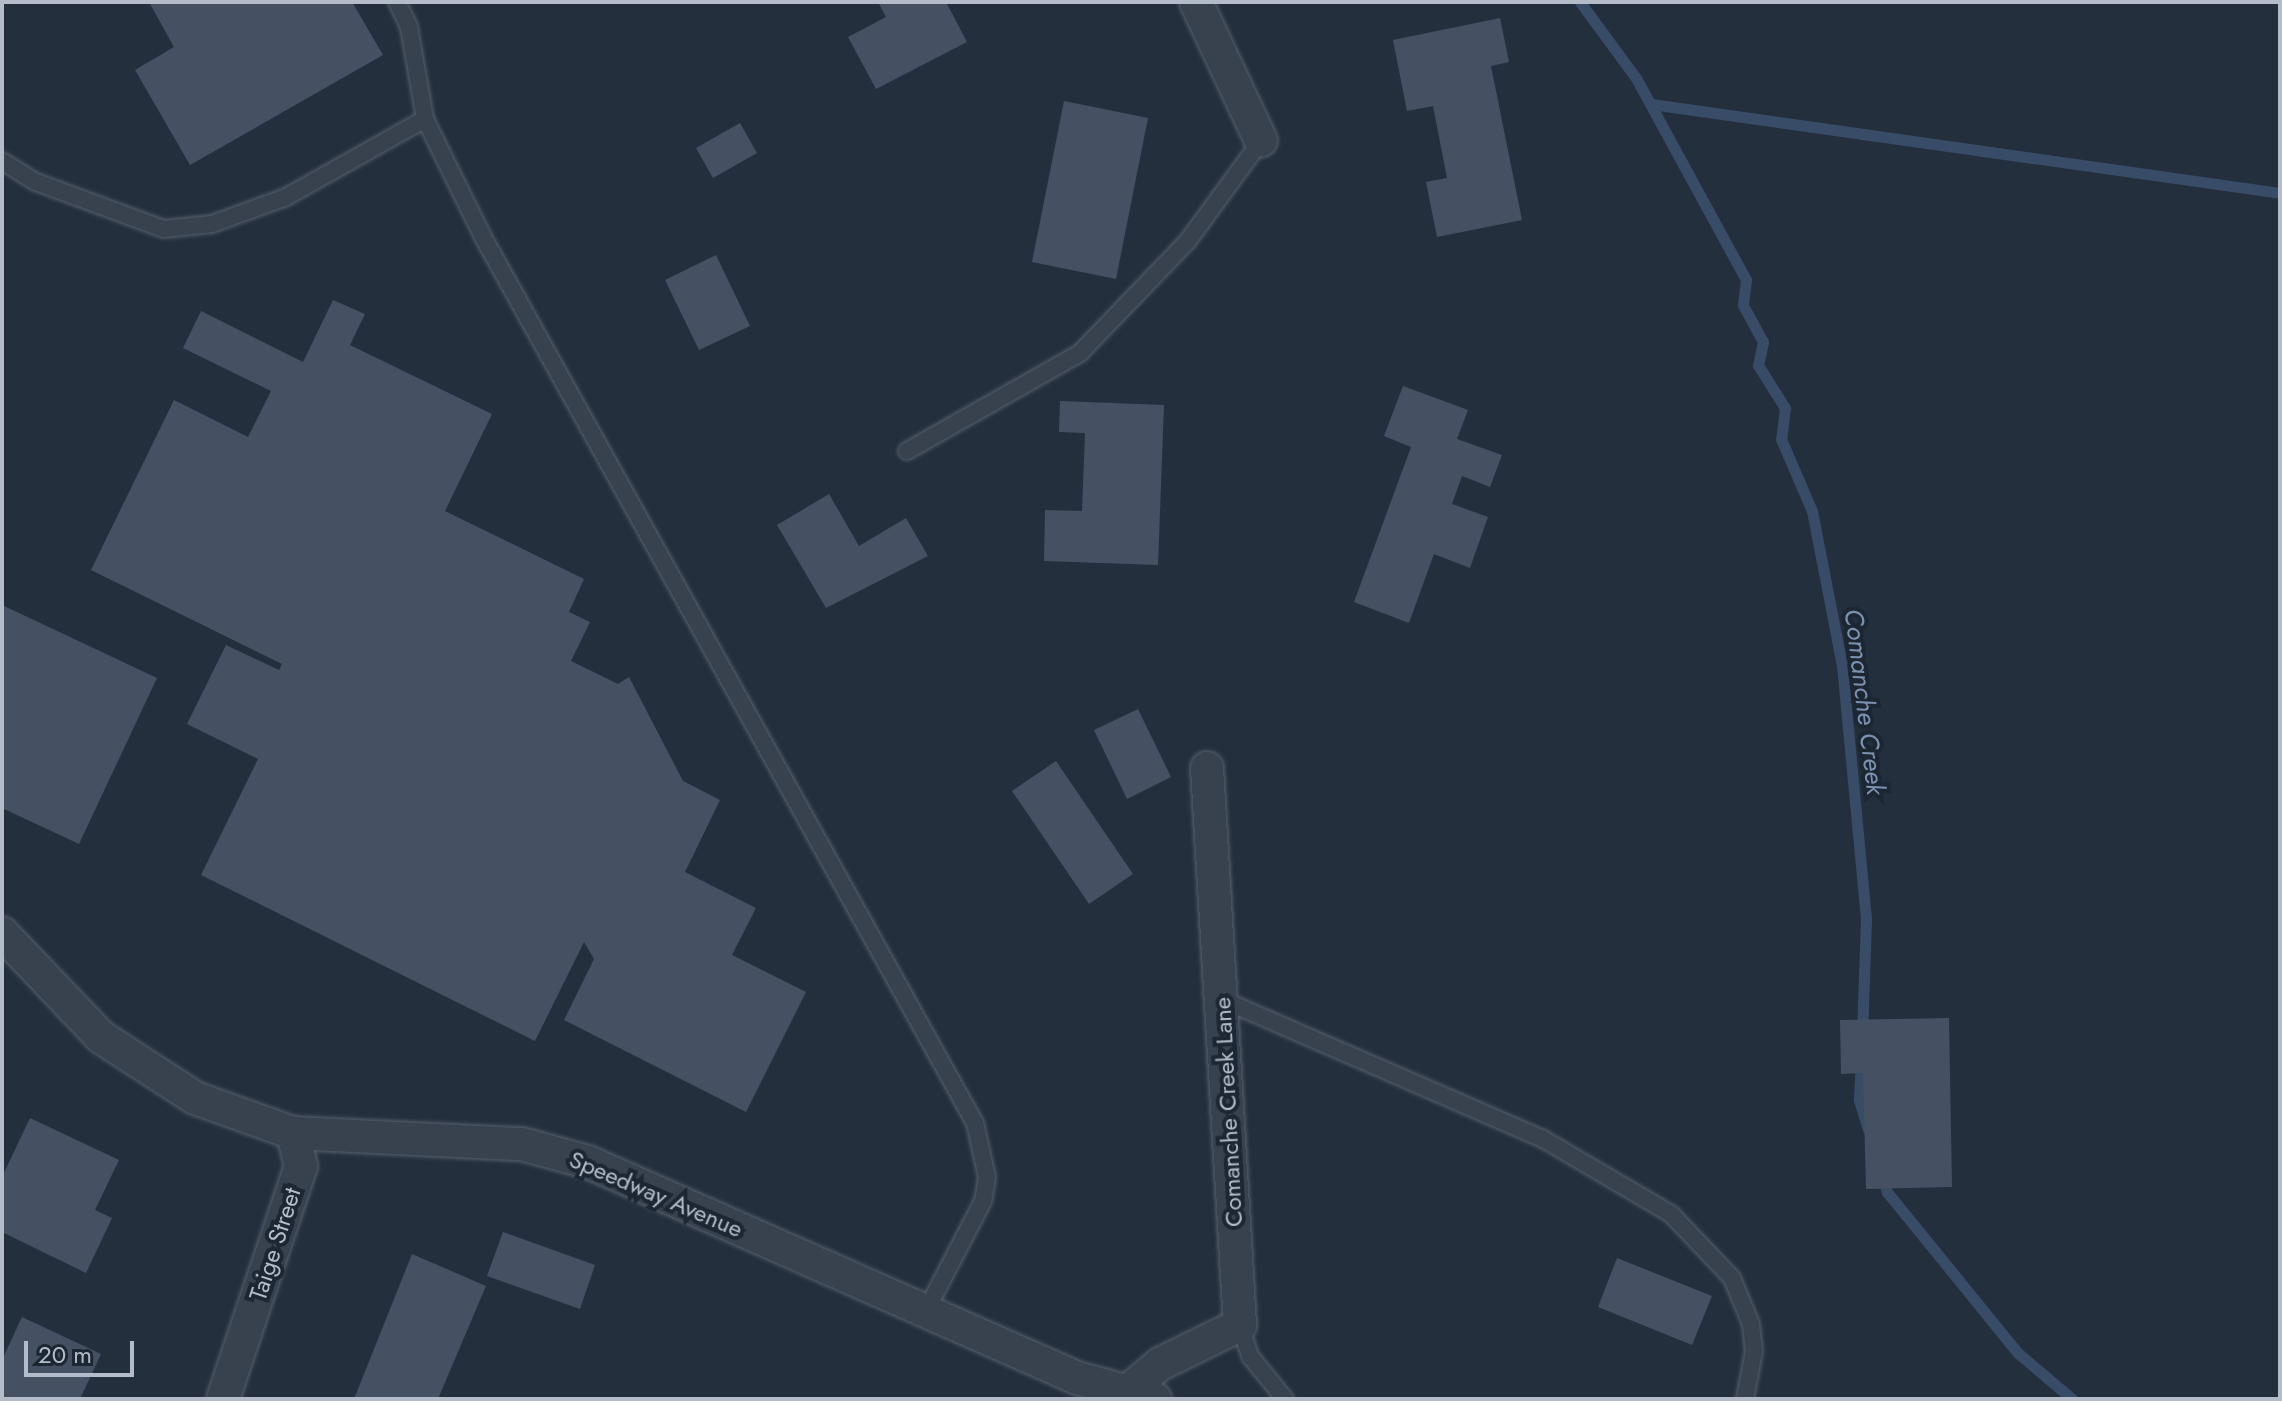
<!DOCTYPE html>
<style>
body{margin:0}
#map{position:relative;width:2282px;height:1401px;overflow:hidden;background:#242f3e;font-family:Jost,sans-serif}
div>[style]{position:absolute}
.stream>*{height:11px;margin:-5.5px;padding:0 5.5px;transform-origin:5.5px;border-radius:5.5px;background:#394c67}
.building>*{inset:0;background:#455162}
.roads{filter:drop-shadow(0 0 2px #565f6c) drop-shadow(0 0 2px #565f6c)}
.service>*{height:16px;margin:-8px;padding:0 8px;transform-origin:8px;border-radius:8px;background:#38414e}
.minor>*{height:32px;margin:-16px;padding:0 16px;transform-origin:16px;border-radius:16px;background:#38414e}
span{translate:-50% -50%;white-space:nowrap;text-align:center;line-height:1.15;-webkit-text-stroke:8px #1d2633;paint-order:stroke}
.street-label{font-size:24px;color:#b4bcc9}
.water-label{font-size:26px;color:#7c92b1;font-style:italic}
.frame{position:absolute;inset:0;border:4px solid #b4bcc9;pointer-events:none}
.scale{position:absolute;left:24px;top:1341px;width:110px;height:36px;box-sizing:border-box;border:4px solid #b4bcc9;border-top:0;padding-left:10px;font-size:24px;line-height:28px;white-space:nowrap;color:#b4bcc9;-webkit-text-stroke:6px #1d2633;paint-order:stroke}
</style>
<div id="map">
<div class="stream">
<div style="left:1580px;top:2px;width:94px;rotate:53.6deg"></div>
<div style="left:1636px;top:78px;width:230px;rotate:61.4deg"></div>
<div style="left:1746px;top:280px;width:25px;rotate:97deg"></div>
<div style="left:1743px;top:305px;width:42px;rotate:61.6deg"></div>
<div style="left:1763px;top:342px;width:24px;rotate:102deg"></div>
<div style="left:1758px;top:365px;width:51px;rotate:57.9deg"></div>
<div style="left:1785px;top:408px;width:31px;rotate:97deg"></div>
<div style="left:1781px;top:439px;width:78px;rotate:66.7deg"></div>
<div style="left:1812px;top:511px;width:157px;rotate:79deg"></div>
<div style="left:1842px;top:665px;width:256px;rotate:84.6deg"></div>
<div style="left:1866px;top:920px;width:114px;rotate:92deg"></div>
<div style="left:1651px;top:104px;width:635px;rotate:8.05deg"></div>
<div style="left:1861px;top:1060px;width:40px;rotate:92.9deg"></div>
<div style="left:1859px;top:1100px;width:30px;rotate:73deg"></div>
<div style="left:1882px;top:1176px;width:17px;rotate:73deg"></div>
<div style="left:1887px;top:1192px;width:208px;rotate:50.9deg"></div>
<div style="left:2018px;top:1353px;width:71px;rotate:40.4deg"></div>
</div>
<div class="building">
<div style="clip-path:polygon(149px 2px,352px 2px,383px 55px,190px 165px,135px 70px,174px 47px)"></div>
<div style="clip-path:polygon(878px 2px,946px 2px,967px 42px,876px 89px,848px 37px,886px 17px)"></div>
<div style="clip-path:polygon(1500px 18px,1509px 62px,1491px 66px,1522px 220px,1437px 237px,1426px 182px,1447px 178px,1433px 106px,1407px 111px,1393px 40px)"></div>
<div style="clip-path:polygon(1064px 101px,1148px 118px,1116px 279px,1032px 262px)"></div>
<div style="clip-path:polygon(740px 123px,757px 153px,713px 178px,696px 148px)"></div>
<div style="clip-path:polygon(716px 255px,750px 326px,699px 350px,665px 280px)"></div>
<div style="clip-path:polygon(333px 300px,365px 314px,350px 345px,492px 414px,445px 511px,584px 579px,569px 612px,590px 622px,571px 661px,618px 684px,629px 677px,683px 781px,720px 800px,685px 872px,756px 908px,732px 955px,806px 992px,746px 1112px,564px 1020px,594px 959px,584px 942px,535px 1041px,201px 875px,258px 759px,187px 724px,226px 645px,279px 670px,282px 664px,91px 570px,174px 400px,248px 437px,271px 391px,183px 348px,201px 311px,303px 362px)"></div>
<div style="clip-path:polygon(1403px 386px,1468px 410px,1457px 439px,1502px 455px,1490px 487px,1462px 476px,1452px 504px,1488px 517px,1470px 568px,1434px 554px,1409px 623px,1354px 602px,1411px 447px,1384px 436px)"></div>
<div style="clip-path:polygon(1060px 401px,1164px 405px,1158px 565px,1044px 561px,1045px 510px,1082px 511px,1085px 433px,1059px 432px)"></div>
<div style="clip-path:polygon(829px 494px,859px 546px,906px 518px,928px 556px,826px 608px,777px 525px)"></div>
<div style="clip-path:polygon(2px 605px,157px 678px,79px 844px,2px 808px)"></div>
<div style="clip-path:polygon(1138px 709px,1171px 777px,1127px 799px,1094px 730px)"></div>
<div style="clip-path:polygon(1056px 761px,1133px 874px,1089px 904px,1012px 791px)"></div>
<div style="clip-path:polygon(1949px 1018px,1952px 1187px,1866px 1189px,1863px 1073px,1841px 1074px,1840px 1020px)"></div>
<div style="clip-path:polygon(30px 1118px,119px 1160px,95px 1210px,112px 1218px,86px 1273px,2px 1232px,2px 1177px)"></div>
<div style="clip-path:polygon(503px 1232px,595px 1265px,580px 1309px,487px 1276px)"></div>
<div style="clip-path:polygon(412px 1254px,486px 1286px,438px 1399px,354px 1399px)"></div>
<div style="clip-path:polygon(1617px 1258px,1712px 1296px,1692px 1345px,1598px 1307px)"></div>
<div style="clip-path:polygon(22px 1317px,101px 1354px,80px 1399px,2px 1399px,2px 1360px)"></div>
</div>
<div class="roads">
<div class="service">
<div style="left:397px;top:2px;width:28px;rotate:64deg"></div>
<div style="left:409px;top:27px;width:93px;rotate:80.1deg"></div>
<div style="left:425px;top:119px;width:131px;rotate:63.8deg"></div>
<div style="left:483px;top:237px;width:1013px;rotate:60.96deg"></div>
<div style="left:975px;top:1123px;width:55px;rotate:77.5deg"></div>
<div style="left:987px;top:1177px;width:24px;rotate:99deg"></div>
<div style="left:983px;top:1201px;width:124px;rotate:117.4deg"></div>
<div style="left:2px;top:161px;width:40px;rotate:32deg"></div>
<div style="left:36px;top:182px;width:136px;rotate:20.2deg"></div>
<div style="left:164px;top:229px;width:48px;rotate:-5.9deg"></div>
<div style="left:212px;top:224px;width:79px;rotate:-20deg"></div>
<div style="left:286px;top:197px;width:159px;rotate:-29.3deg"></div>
<div style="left:907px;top:451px;width:199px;rotate:-29.5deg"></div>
<div style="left:1080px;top:353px;width:154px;rotate:-46.1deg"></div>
<div style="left:1187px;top:242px;width:125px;rotate:-53.8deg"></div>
<div style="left:1221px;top:999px;width:351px;rotate:23.5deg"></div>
<div style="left:1543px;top:1139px;width:148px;rotate:30.4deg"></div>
<div style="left:1671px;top:1214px;width:88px;rotate:46.4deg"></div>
<div style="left:1732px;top:1278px;width:50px;rotate:67.6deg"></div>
<div style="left:1751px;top:1324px;width:27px;rotate:84deg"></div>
<div style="left:1754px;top:1351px;width:49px;rotate:100.6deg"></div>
<div style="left:1240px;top:1325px;width:33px;rotate:72deg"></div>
<div style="left:1250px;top:1356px;width:55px;rotate:50.9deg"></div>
</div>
<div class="minor">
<div style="left:1196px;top:2px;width:153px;rotate:64.9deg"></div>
<div style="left:2px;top:933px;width:144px;rotate:46.4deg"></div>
<div style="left:101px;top:1037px;width:112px;rotate:33deg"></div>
<div style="left:195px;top:1098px;width:104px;rotate:19.7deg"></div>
<div style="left:293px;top:1133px;width:229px;rotate:2.8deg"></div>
<div style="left:522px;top:1144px;width:68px;rotate:15.3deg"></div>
<div style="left:588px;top:1162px;width:535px;rotate:23.83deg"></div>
<div style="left:1077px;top:1378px;width:81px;rotate:15.1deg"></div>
<div style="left:1128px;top:1391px;width:42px;rotate:-40.2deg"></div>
<div style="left:1160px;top:1364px;width:89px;rotate:-26deg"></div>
<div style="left:1240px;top:1325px;width:558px;rotate:-93.39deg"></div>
<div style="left:223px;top:1399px;width:246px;rotate:-71.5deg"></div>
<div style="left:301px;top:1166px;width:34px;rotate:-104deg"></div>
</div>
</div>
<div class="street-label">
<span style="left:1228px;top:1112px;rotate:-93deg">Comanche Creek Lane</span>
<span style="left:656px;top:1194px;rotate:23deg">Speedway Avenue</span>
<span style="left:275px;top:1244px;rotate:-72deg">Taige Street</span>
</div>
<div class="water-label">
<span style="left:1864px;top:702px;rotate:83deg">Comanche Creek</span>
</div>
<div class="frame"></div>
<div class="scale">20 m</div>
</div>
